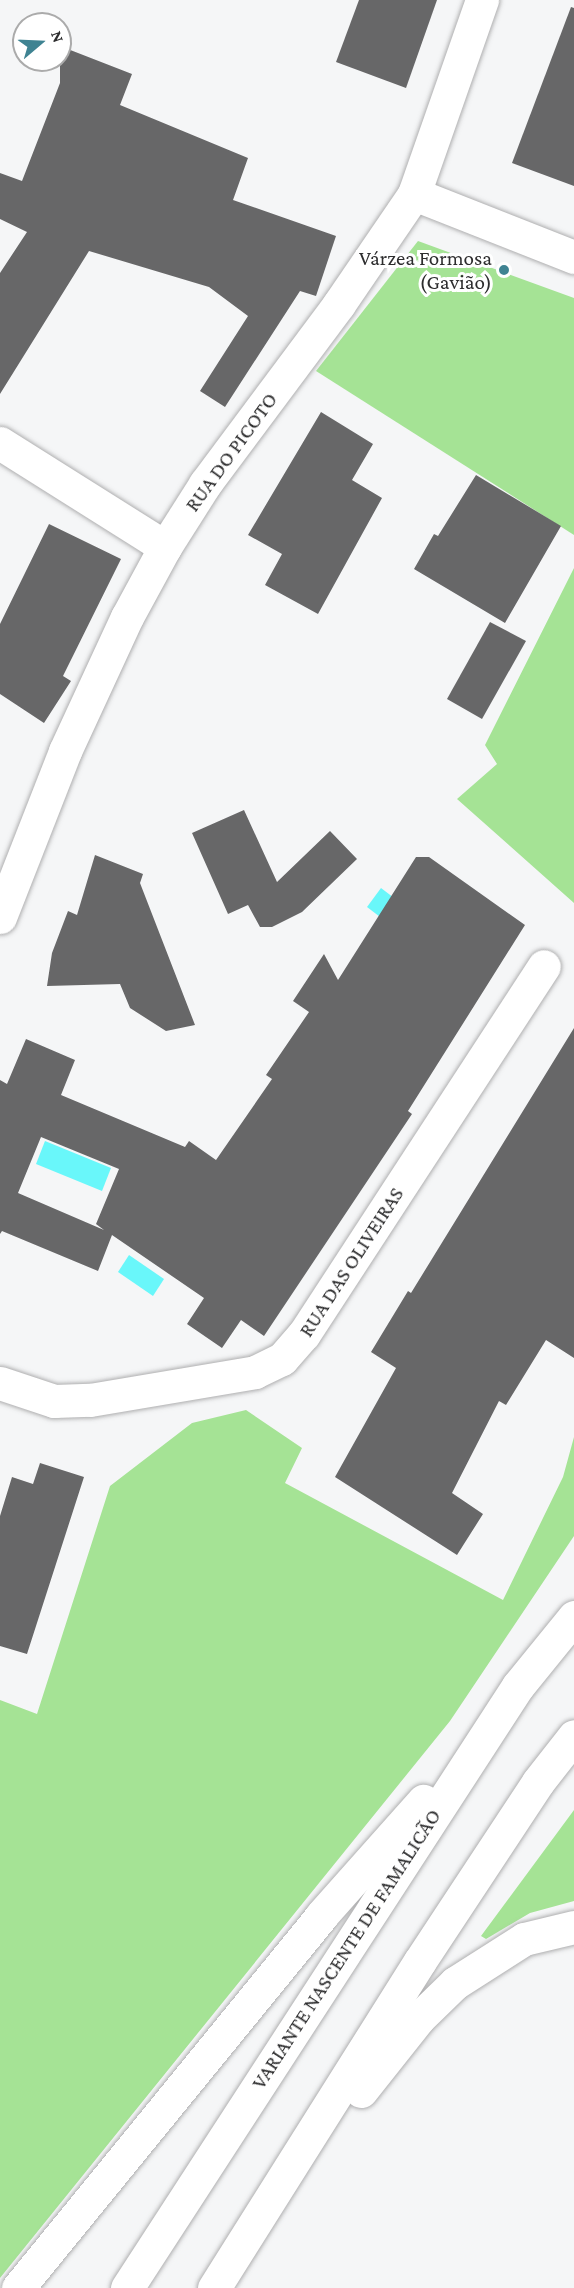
<!DOCTYPE html>
<meta charset="utf-8">
<style>
body{margin:0}
#map{position:relative;width:574px;height:2288px;overflow:hidden;background:#f5f6f7;font-family:"Crimson Pro",serif}
div>[style]{position:absolute}
.green>*{inset:0;background:#a5e395}
.water>*{inset:0;background:#69f7fa}
.building>*{inset:0;background:#676768}
.roads{filter:drop-shadow(0 0 2px #afafb0) drop-shadow(0 0 2px #afafb0)}
.minor>*{height:33px;margin:-16.5px;padding:0 16.5px;transform-origin:16.5px;border-radius:16.5px;background:#fff}
.highway>*{height:33px;margin:-16.5px;padding:0 16.5px;transform-origin:16.5px;border-radius:16.5px;background:#fff}
.dots>*{width:16px;height:16px;translate:-50% -50%;box-sizing:border-box;border:3px solid #fff;border-radius:50%}
span{translate:-50% -50%;white-space:nowrap;text-align:center;line-height:1.15;-webkit-text-stroke:6px #fff;paint-order:stroke}
.poi-label{font-size:21px;color:#2d2d2e}
.right{translate:-100% -50%;text-align:right}
.street-label{font-size:21px;color:#2d2d2e}
.north{position:absolute;left:12px;top:12px;width:60px;height:60px;box-sizing:border-box;background:#fff;border:2px solid #ababab;border-radius:50%;rotate:71deg;font-size:16px;font-weight:700;line-height:24px;text-align:center;color:#2d2d2e}
.north::after{content:'';display:block;margin:auto;width:21px;height:27px;background:#3f8392;clip-path:polygon(50% 0,100% 100%,50% 72%,0 100%)}
</style>
<div id="map">
<div class="green">
<div style="clip-path:polygon(418px 241px,574px 298px,574px 535px,316px 371px)"></div>
<div style="clip-path:polygon(574px 568px,574px 903px,457px 799px,497px 764px,485px 745px)"></div>
<div style="clip-path:polygon(246px 1410px,302px 1448px,285px 1483px,503px 1600px,563px 1477px,574px 1437px,574px 1536px,450px 1721px,0 2278px,0 1700px,37px 1714px,110px 1486px,192px 1423px)"></div>
<div style="clip-path:polygon(574px 1810px,574px 1901px,530px 1913px,486px 1939px,481px 1936px)"></div>
</div>
<div class="water">
<div style="clip-path:polygon(381px 888px,419px 917px,405px 936px,367px 907px)"></div>
<div style="clip-path:polygon(45px 1141px,111px 1168px,102px 1191px,36px 1164px)"></div>
<div style="clip-path:polygon(129px 1255px,164px 1279px,153px 1296px,118px 1272px)"></div>
</div>
<div class="building">
<div style="clip-path:polygon(359px 0,437px 0,406px 88px,336px 62px)"></div>
<div style="clip-path:polygon(571px 7px,574px 8px,574px 186px,512px 163px)"></div>
<div style="clip-path:polygon(60px 46px,132px 74px,120px 105px,248px 158px,233px 200px,336px 236px,316px 296px,300px 291px,225px 407px,200px 391px,248px 316px,209px 287px,89px 251px,0 394px,0 273px,27px 232px,0 219px,0 173px,22px 181px,60px 83px)"></div>
<div style="clip-path:polygon(321px 412px,373px 444px,352px 480px,382px 498px,318px 614px,265px 585px,282px 554px,248px 535px)"></div>
<div style="clip-path:polygon(476px 475px,561px 526px,505px 623px,414px 569px,434px 534px,438px 536px)"></div>
<div style="clip-path:polygon(49px 524px,121px 559px,63px 676px,71px 681px,44px 723px,0 694px,0 624px)"></div>
<div style="clip-path:polygon(490px 622px,526px 641px,482px 719px,447px 699px)"></div>
<div style="clip-path:polygon(244px 810px,277px 882px,330px 831px,357px 859px,302px 912px,272px 927px,260px 927px,248px 905px,228px 914px,192px 833px)"></div>
<div style="clip-path:polygon(95px 855px,143px 874px,140px 883px,195px 1025px,166px 1031px,130px 1008px,120px 984px,47px 986px,52px 953px,68px 911px,77px 915px)"></div>
<div style="clip-path:polygon(evenodd,416px 857px,429px 857px,525px 925px,408px 1111px,412px 1114px,264px 1336px,241px 1320px,222px 1348px,187px 1324px,204px 1298px,112px 1235px,98px 1271px,2px 1231px,0 1234px,0 1080px,7px 1084px,26px 1039px,75px 1060px,61px 1095px,185px 1147px,189px 1141px,216px 1160px,272px 1079px,266px 1075px,309px 1012px,293px 1001px,324px 954px,338px 980px,416px 857px,41px 1137px,119px 1169px,96px 1224px,104px 1230px,18px 1193px,41px 1137px)"></div>
<div style="clip-path:polygon(574px 1028px,574px 1358px,546px 1340px,506px 1405px,499px 1401px,452px 1493px,483px 1514px,457px 1555px,335px 1477px,396px 1368px,371px 1352px,408px 1291px,411px 1293px)"></div>
<div style="clip-path:polygon(40px 1463px,84px 1477px,27px 1654px,0 1646px,0 1516px,12px 1477px,33px 1484px)"></div>
</div>
<div class="roads">
<div class="minor">
<div style="left:414px;top:194px;width:172px;rotate:21.5deg"></div>
<div style="left:0;top:443px;width:195px;rotate:32.2deg"></div>
<div style="left:0;top:917px;width:178px;rotate:-68.6deg"></div>
<div style="left:65px;top:751px;width:148px;rotate:-65.2deg"></div>
<div style="left:127px;top:617px;width:80px;rotate:-61.5deg"></div>
<div style="left:165px;top:547px;width:75px;rotate:-57.6deg"></div>
<div style="left:205px;top:484px;width:224px;rotate:-53.3deg"></div>
<div style="left:339px;top:304px;width:133px;rotate:-55.7deg"></div>
<div style="left:414px;top:194px;width:206px;rotate:-70.7deg"></div>
<div style="left:0;top:1383px;width:57px;rotate:18.4deg"></div>
<div style="left:54px;top:1401px;width:36px;rotate:-2deg"></div>
<div style="left:90px;top:1400px;width:167px;rotate:-9.6deg"></div>
<div style="left:255px;top:1372px;width:30px;rotate:-26deg"></div>
<div style="left:282px;top:1359px;width:33px;rotate:-49deg"></div>
<div style="left:304px;top:1334px;width:439px;rotate:-56.9deg"></div>
</div>
<div class="highway">
<div style="left:361px;top:2091px;width:92px;rotate:-51.6deg"></div>
<div style="left:418px;top:2019px;width:52px;rotate:-44.2deg"></div>
<div style="left:455px;top:1983px;width:82px;rotate:-32.5deg"></div>
<div style="left:524px;top:1939px;width:51px;rotate:-13.5deg"></div>
<div style="left:18px;top:2288px;width:480px;rotate:-50.8deg"></div>
<div style="left:321px;top:1916px;width:154px;rotate:-48.4deg"></div>
<div style="left:127px;top:2288px;width:718px;rotate:-57deg"></div>
<div style="left:518px;top:1686px;width:89px;rotate:-50.9deg"></div>
<div style="left:214px;top:2288px;width:386px;rotate:-57.8deg"></div>
<div style="left:420px;top:1961px;width:214px;rotate:-56.6deg"></div>
<div style="left:538px;top:1782px;width:58px;rotate:-52deg"></div>
</div>
</div>
<div class="dots">
<div style="left:504px;top:270px;background:#3f8392"></div>
</div>
<div class="poi-label">
<span class="right" style="left:492px;top:270px">Várzea Formosa<br>(Gavião)</span>
</div>
<div class="street-label">
<span style="left:231px;top:452px;rotate:-54deg">RUA DO PICOTO</span>
<span style="left:351px;top:1262px;rotate:-57deg">RUA DAS OLIVEIRAS</span>
<span style="left:346px;top:1949px;rotate:-57deg">VARIANTE NASCENTE DE FAMALICÃO</span>
</div>
<div class="north">N</div>
</div>
